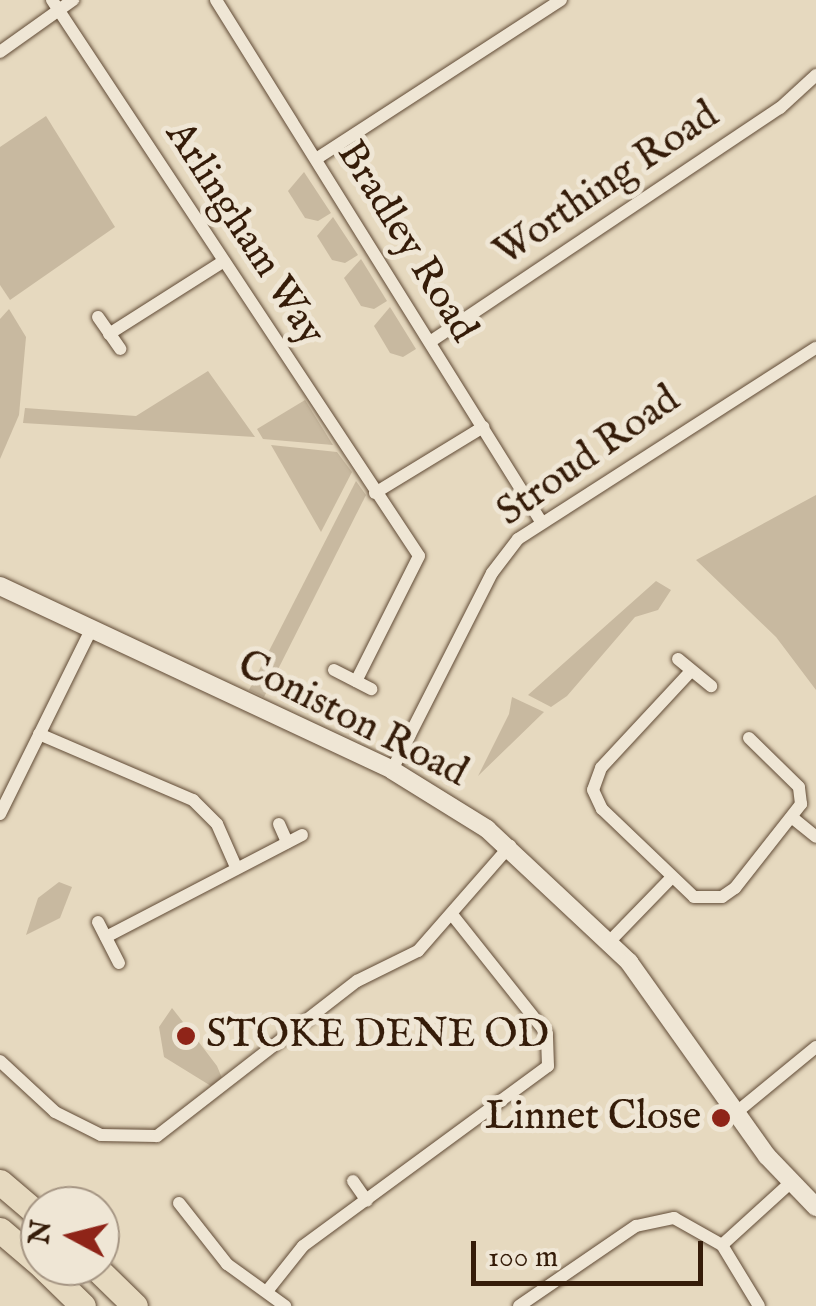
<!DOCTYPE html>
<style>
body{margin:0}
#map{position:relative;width:816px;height:1306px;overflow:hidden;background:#e6d9bf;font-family:"IM FELL English",serif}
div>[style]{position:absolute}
.green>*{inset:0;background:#c8b9a0}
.roads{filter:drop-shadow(0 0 2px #614b36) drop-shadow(0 0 2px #614b36)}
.street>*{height:12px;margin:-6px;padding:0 6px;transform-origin:6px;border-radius:6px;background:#efe6d5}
.secondary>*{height:18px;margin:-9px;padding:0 9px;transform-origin:9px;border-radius:9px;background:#efe6d5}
.highway>*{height:25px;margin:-12.5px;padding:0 12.5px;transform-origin:12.5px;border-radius:12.5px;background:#e6d9bf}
.dots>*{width:28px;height:28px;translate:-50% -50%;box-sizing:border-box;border:5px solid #efe6d5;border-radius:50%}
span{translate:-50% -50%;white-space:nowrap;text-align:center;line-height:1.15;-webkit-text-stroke:10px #efe6d5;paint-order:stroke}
.street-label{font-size:40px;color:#351c09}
.poi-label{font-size:40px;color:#351c09}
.left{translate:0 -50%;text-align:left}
.right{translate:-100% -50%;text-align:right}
.north{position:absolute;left:20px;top:1186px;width:100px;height:100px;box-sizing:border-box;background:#efe6d5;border:2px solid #a59583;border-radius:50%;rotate:277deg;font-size:28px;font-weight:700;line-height:40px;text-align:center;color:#351c09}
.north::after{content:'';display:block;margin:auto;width:35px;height:45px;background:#8f2418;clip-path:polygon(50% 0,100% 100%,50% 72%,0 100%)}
.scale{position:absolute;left:471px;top:1241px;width:232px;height:45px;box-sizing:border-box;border:5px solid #351c09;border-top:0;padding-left:12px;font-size:30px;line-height:35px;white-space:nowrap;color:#351c09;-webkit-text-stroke:8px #efe6d5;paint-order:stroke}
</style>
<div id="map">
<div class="green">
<div style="clip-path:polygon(46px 116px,115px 227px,10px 300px,0 285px,0 147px)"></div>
<div style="clip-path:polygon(304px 172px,331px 213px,318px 221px,305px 218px,288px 191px)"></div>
<div style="clip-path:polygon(333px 217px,358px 255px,345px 263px,332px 260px,317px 236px)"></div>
<div style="clip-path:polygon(361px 259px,387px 301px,374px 309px,361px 306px,344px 278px)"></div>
<div style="clip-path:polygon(390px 307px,416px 349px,403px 357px,390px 353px,374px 326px)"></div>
<div style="clip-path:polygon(9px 309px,26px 337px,19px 415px,0 459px,0 319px)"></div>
<div style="clip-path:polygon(208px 371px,255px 437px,23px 423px,25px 408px,136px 416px)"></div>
<div style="clip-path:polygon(305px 400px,333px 445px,263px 439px,257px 429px)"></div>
<div style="clip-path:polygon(271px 445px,337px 452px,352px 472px,321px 532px)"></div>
<div style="clip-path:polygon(356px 481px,366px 495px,264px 697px,249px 690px)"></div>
<div style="clip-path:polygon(816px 495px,816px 690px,776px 637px,696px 560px)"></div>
<div style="clip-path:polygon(656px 581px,671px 590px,658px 610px,635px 617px,567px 696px,551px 707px,528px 695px)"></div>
<div style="clip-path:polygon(512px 697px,544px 712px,478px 776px,509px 714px)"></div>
<div style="clip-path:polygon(59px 882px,72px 887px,60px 918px,26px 935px,38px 898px)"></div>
<div style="clip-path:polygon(172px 1008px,183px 1022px,175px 1031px,188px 1048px,198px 1041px,217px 1066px,222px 1078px,211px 1086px,164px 1057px,159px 1027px)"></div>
</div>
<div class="roads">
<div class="street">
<div style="left:52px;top:0;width:666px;rotate:56.57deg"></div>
<div style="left:419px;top:556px;width:140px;rotate:116.7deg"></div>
<div style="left:216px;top:0;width:613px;rotate:58.07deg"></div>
<div style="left:0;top:52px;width:90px;rotate:-35.5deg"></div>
<div style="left:316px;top:159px;width:292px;rotate:-33deg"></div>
<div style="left:98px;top:317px;width:39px;rotate:55deg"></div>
<div style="left:109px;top:334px;width:136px;rotate:-32.4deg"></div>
<div style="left:430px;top:342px;width:421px;rotate:-33.8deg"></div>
<div style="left:780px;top:108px;width:49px;rotate:-42.5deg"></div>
<div style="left:375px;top:493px;width:127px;rotate:-31.4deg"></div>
<div style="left:678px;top:659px;width:43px;rotate:39.3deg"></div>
<div style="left:334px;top:670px;width:42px;rotate:27.2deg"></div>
<div style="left:691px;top:671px;width:132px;rotate:132.9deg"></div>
<div style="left:601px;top:768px;width:23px;rotate:110deg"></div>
<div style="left:593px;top:790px;width:21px;rotate:65deg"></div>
<div style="left:602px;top:809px;width:127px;rotate:43.7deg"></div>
<div style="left:694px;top:897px;width:28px"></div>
<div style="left:722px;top:897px;width:16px;rotate:-35deg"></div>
<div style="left:735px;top:888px;width:107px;rotate:-51.8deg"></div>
<div style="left:801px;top:804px;width:17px;rotate:-97deg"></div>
<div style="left:799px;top:787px;width:70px;rotate:-135.6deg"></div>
<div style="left:39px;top:734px;width:168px;rotate:23.2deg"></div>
<div style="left:193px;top:800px;width:34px;rotate:45deg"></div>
<div style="left:217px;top:824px;width:47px;rotate:66.2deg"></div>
<div style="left:392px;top:770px;width:221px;rotate:-63.1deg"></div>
<div style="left:492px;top:573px;width:43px;rotate:-52.6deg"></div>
<div style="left:518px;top:539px;width:354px;rotate:-32.7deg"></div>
<div style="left:0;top:814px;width:208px;rotate:-63.7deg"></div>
<div style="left:794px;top:819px;width:28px;rotate:39deg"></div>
<div style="left:279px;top:824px;width:20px;rotate:66deg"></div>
<div style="left:98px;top:922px;width:46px;rotate:62.9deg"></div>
<div style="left:106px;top:937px;width:221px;rotate:-27.5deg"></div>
<div style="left:610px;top:941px;width:88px;rotate:-45.9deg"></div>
<div style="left:0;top:1061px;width:75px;rotate:42.8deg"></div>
<div style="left:55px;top:1112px;width:51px;rotate:26.6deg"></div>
<div style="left:101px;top:1135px;width:56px;rotate:1deg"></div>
<div style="left:157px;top:1136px;width:253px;rotate:-37.8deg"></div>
<div style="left:357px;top:981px;width:68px;rotate:-26.2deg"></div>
<div style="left:418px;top:951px;width:140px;rotate:-48.8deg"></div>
<div style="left:738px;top:1111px;width:101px;rotate:-39.4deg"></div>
<div style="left:353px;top:1181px;width:24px;rotate:55deg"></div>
<div style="left:179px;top:1203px;width:78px;rotate:51.8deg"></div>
<div style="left:227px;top:1264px;width:72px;rotate:35.9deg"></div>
<div style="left:722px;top:1245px;width:91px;rotate:-42.3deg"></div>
<div style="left:268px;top:1290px;width:56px;rotate:-51.5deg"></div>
<div style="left:303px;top:1246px;width:304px;rotate:-36.3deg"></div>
<div style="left:548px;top:1066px;width:32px;rotate:-92deg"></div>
<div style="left:547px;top:1034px;width:151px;rotate:-128.5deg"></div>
<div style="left:519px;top:1306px;width:142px;rotate:-34.4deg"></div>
<div style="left:636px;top:1226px;width:39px;rotate:-12deg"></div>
<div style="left:674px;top:1218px;width:55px;rotate:29.4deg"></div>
<div style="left:722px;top:1245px;width:71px;rotate:58.8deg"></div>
</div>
<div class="secondary">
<div style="left:0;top:586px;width:433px;rotate:25.1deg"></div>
<div style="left:392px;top:770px;width:112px;rotate:31.8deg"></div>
<div style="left:487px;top:829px;width:195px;rotate:43.1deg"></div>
<div style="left:629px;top:962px;width:238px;rotate:54.6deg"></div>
<div style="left:767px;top:1156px;width:71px;rotate:46.1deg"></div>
</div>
<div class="highway">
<div style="left:0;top:1182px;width:52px;rotate:40.4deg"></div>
<div style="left:0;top:1230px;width:52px;rotate:40.4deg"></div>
<div style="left:42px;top:1266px;width:57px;rotate:44.3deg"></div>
<div style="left:94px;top:1266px;width:57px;rotate:44.3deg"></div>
</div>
</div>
<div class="dots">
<div style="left:186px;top:1036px;background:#8f2418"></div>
<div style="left:721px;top:1118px;background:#8f2418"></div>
</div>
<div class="street-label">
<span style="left:607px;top:185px;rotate:-34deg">Worthing Road</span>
<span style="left:244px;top:234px;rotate:57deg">Arlingham Way</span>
<span style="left:406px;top:242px;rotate:58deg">Bradley Road</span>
<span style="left:589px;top:457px;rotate:-35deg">Stroud Road</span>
<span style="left:352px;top:720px;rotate:27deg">Coniston Road</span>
</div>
<div class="poi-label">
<span class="left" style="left:206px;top:1036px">STOKE DENE OD</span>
<span class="right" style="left:701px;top:1118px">Linnet Close</span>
</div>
<div class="north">N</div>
<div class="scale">100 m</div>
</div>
